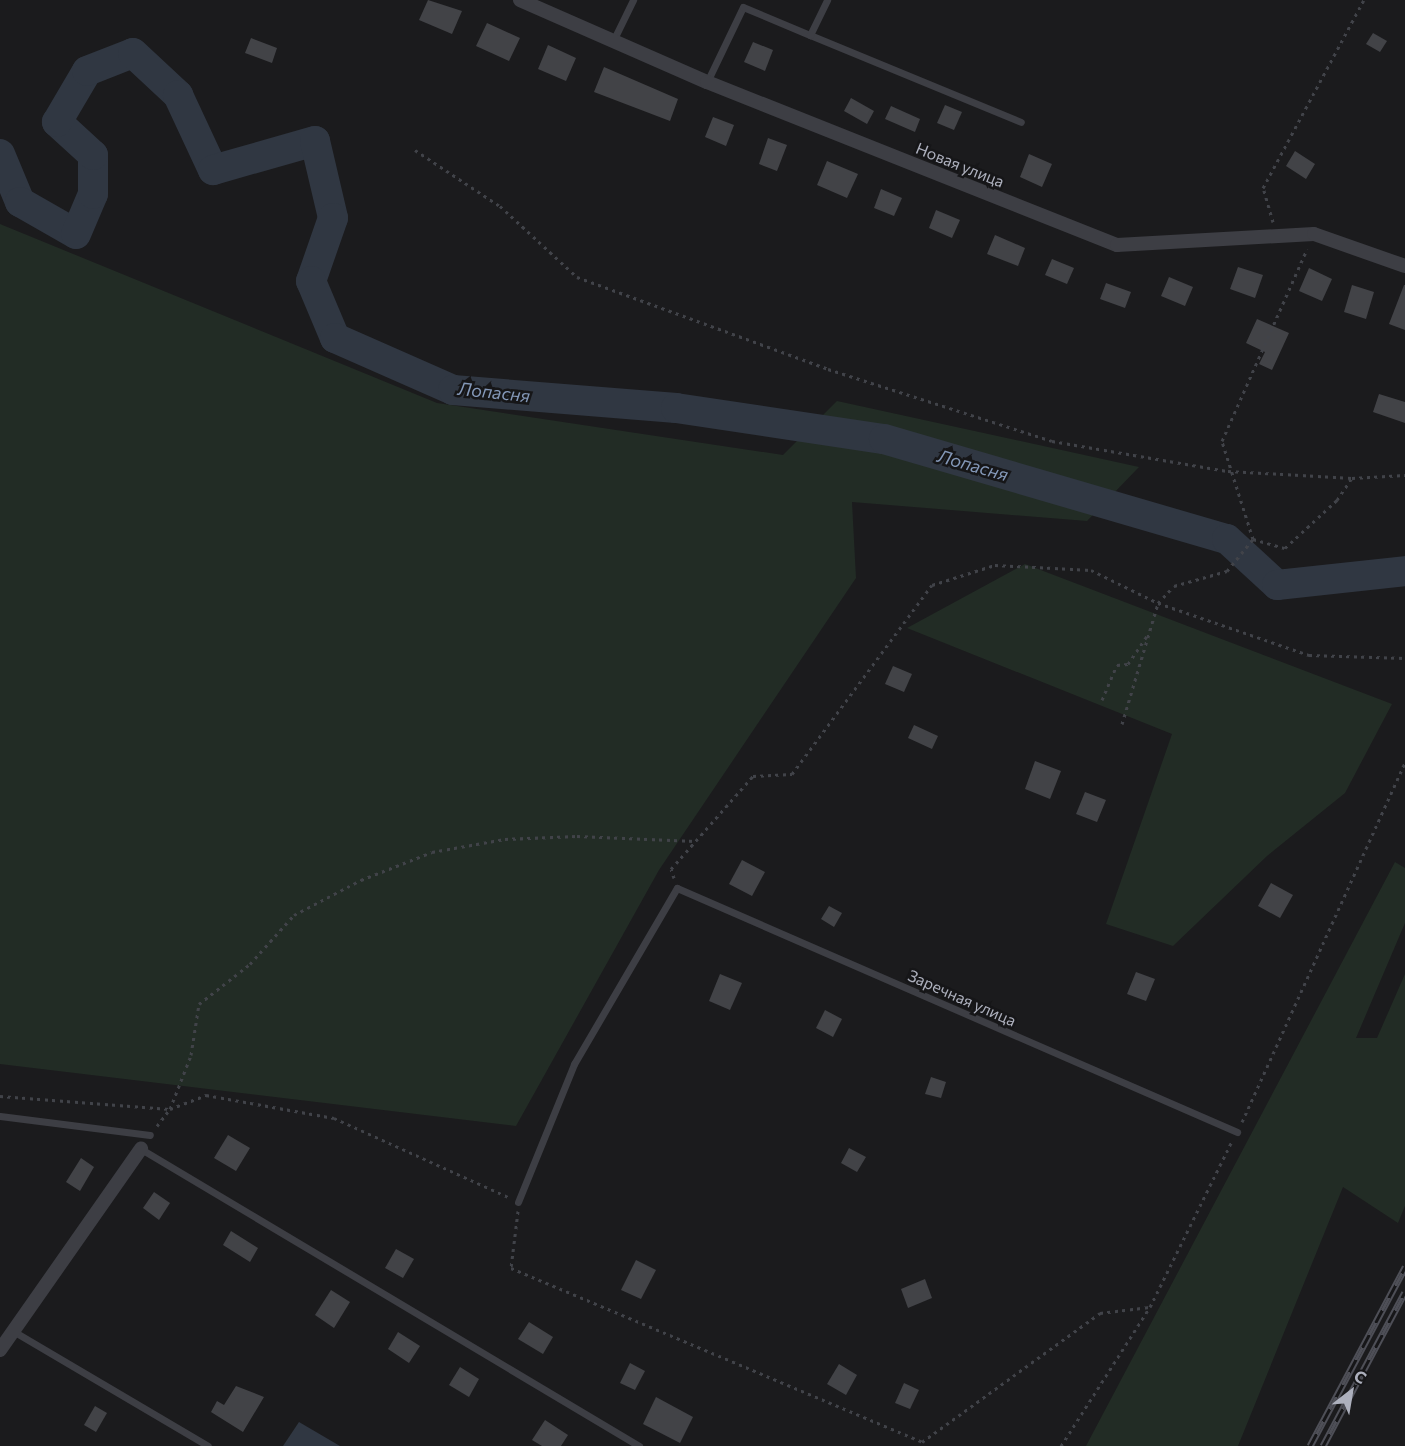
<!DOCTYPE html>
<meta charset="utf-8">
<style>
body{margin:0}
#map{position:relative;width:1405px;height:1446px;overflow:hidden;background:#1b1b1d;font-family:Commissioner,sans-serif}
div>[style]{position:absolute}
.green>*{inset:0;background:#222c25}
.water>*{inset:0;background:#303742}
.river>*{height:30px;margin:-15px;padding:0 15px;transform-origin:15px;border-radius:15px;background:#303742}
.building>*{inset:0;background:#424347}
.path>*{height:3px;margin-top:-1.5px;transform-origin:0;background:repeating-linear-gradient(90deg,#414349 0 3px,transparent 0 7.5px)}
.lane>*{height:7px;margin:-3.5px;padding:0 3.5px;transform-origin:3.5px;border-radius:3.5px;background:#3d3e44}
.street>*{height:14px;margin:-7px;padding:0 7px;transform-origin:7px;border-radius:7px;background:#3d3e44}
.rail>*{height:7px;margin-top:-3.5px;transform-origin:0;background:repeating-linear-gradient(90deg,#161618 0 14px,#4e4f57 0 28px);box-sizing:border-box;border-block:2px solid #4e4f57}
span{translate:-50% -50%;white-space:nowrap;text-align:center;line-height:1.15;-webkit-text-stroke:5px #161618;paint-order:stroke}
.street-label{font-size:16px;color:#adb0bd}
.water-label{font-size:18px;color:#8498b8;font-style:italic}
.north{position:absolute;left:1321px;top:1362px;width:60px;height:60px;-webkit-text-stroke:4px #161618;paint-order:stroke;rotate:31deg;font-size:16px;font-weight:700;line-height:24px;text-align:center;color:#adb0bd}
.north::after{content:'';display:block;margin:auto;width:21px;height:27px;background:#adb0bd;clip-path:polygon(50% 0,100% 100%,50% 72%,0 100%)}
</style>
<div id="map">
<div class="green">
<div style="clip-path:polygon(0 224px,437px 403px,783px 455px,837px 401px,1139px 467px,1087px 521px,852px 502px,856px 578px,659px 870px,516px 1126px,0 1064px)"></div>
<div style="clip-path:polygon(1025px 564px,1392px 704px,1345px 793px,1267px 856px,1173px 946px,1106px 924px,1172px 734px,907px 628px)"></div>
<div style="clip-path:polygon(1395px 862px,1405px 868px,1405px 923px,1356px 1038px,1377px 1038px,1405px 974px,1405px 1206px,1398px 1223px,1343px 1187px,1238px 1446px,1086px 1446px)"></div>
</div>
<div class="water">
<div style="clip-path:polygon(299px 1422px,340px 1446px,283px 1446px)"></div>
</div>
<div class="river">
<div style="left:0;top:154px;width:52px;rotate:67.4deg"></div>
<div style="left:20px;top:202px;width:64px;rotate:29.7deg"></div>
<div style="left:76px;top:234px;width:43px;rotate:-67deg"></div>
<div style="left:93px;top:194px;width:39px;rotate:-90deg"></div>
<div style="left:93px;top:155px;width:49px;rotate:-137.5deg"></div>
<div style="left:57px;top:122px;width:59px;rotate:-59.5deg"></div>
<div style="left:87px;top:71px;width:49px;rotate:-21.4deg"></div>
<div style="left:133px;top:53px;width:62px;rotate:43deg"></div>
<div style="left:178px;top:95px;width:83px;rotate:65deg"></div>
<div style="left:213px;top:170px;width:106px;rotate:-15.9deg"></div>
<div style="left:315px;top:141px;width:79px;rotate:76.8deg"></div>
<div style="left:333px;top:218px;width:67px;rotate:109.2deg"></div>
<div style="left:311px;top:281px;width:62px;rotate:67.2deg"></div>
<div style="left:335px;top:338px;width:129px;rotate:23.8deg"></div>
<div style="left:453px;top:390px;width:224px;rotate:4.6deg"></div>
<div style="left:676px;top:408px;width:210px;rotate:8.5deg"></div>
<div style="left:884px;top:439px;width:357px;rotate:16.3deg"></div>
<div style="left:1227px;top:539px;width:68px;rotate:42.6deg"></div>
<div style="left:1277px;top:585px;width:129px;rotate:-6.2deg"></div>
</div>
<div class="building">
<div style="clip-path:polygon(428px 0,462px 11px,452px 34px,419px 20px)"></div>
<div style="clip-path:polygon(487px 23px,520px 38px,509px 61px,476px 46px)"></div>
<div style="clip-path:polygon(1373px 33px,1387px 41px,1380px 52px,1366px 44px)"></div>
<div style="clip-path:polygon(251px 38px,277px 48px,272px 63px,245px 53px)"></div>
<div style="clip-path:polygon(753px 42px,773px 50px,765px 71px,744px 62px)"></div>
<div style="clip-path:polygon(548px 45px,576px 58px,566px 81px,538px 69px)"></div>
<div style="clip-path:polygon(604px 67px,678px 99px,670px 121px,594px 92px)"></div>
<div style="clip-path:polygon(851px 98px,874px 111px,867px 124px,844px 111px)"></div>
<div style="clip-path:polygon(945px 105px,962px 112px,954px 130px,937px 123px)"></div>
<div style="clip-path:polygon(891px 106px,920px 119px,915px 132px,885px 119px)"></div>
<div style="clip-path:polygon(713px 117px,734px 125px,726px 146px,705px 137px)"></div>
<div style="clip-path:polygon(768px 138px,787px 145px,777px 171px,759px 164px)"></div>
<div style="clip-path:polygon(1295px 151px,1315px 164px,1306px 179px,1286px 166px)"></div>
<div style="clip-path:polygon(1029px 154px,1052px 164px,1042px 187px,1020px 177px)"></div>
<div style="clip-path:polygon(827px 161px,858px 174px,847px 198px,817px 185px)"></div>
<div style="clip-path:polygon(881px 189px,902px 198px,894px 216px,874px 208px)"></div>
<div style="clip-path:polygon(936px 210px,960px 220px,952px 238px,929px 228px)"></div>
<div style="clip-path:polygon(995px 235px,1025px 248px,1018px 266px,987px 254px)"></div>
<div style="clip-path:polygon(1052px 259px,1074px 268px,1067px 284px,1045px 275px)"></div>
<div style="clip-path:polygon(1238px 267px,1263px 275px,1255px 298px,1230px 289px)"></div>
<div style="clip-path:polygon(1309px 268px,1332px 279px,1322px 301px,1299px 291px)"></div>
<div style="clip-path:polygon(1169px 277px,1193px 287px,1185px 306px,1161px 296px)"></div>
<div style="clip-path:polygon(1106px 283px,1131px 292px,1125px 308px,1100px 299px)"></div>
<div style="clip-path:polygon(1352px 285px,1374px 292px,1366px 319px,1344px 312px)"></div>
<div style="clip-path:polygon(1404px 285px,1405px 285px,1405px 330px,1389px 324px)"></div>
<div style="clip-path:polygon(1257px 319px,1289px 333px,1272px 370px,1259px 364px,1265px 352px,1246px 343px)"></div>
<div style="clip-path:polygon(1379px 394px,1405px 402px,1405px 423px,1373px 412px)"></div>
<div style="clip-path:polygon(893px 666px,912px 674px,904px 692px,885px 684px)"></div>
<div style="clip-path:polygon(914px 725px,938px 736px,932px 749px,908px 738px)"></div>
<div style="clip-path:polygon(1035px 761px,1061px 771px,1050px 799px,1025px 789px)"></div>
<div style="clip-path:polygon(1085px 792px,1106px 800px,1097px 822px,1076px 814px)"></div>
<div style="clip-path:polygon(742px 860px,765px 872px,752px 896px,729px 884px)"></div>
<div style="clip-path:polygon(1271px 883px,1293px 895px,1280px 918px,1258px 906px)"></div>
<div style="clip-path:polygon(829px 906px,842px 913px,834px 927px,821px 919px)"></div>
<div style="clip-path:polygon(1136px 972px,1155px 979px,1146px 1001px,1127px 994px)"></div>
<div style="clip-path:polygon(720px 974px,742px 983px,730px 1010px,709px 1001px)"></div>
<div style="clip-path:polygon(825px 1010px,842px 1019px,833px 1037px,816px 1028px)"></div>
<div style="clip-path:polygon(931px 1077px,946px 1082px,941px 1098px,925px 1094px)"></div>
<div style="clip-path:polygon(228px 1135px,250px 1148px,236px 1171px,214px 1158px)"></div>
<div style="clip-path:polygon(849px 1148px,866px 1157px,857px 1172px,841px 1163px)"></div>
<div style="clip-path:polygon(81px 1158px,94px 1167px,80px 1191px,66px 1182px)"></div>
<div style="clip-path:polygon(154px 1192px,170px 1203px,159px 1220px,143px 1208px)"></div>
<div style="clip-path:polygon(231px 1231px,258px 1248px,250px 1262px,223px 1245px)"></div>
<div style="clip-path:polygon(396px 1249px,414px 1259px,403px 1278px,385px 1268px)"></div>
<div style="clip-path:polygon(636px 1260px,656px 1270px,641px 1299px,621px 1290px)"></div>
<div style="clip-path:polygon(925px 1279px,932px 1298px,908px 1308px,901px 1289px)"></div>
<div style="clip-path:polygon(331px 1290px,350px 1302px,334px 1328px,315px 1315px)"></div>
<div style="clip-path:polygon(529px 1322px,553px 1337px,543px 1354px,518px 1339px)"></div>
<div style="clip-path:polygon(398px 1332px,420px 1346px,409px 1363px,388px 1349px)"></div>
<div style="clip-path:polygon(630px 1363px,645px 1371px,635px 1390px,620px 1383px)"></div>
<div style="clip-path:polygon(839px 1364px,857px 1375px,846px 1395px,827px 1384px)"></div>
<div style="clip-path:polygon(460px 1367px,479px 1379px,469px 1397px,449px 1385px)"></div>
<div style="clip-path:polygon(904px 1383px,919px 1390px,910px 1409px,895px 1403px)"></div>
<div style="clip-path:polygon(236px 1386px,264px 1397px,243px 1432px,211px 1412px,217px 1401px,224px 1405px)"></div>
<div style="clip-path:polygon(656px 1397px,693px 1417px,680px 1443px,643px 1424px)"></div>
<div style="clip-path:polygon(95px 1406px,107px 1413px,96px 1432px,84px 1425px)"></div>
<div style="clip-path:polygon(545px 1420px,568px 1435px,561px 1446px,542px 1446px,532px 1440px)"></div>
</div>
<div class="path">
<div style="left:415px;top:150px;width:102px;rotate:33.4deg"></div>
<div style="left:500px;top:206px;width:105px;rotate:42.7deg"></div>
<div style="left:577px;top:277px;width:267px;rotate:20.1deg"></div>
<div style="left:828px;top:369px;width:235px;rotate:17.8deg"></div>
<div style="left:1052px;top:441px;width:179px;rotate:9.7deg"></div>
<div style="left:1228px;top:471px;width:124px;rotate:3.2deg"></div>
<div style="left:1352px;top:478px;width:53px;rotate:-3.2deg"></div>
<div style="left:1273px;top:222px;width:35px;rotate:-106deg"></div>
<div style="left:1263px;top:188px;width:213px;rotate:-61.8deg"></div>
<div style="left:1253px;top:539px;width:103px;rotate:-107.6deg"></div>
<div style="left:1222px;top:441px;width:210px;rotate:-66.1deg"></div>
<div style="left:1253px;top:539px;width:33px;rotate:16deg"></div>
<div style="left:1285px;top:548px;width:71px;rotate:-42.7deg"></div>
<div style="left:1337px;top:500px;width:27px;rotate:-56deg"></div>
<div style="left:1102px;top:700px;width:38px;rotate:-67deg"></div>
<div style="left:1117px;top:665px;width:11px;rotate:-5deg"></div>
<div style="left:1128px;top:664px;width:34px;rotate:-56deg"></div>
<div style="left:1122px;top:724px;width:126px;rotate:-73.4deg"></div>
<div style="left:1158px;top:603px;width:23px;rotate:-47deg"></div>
<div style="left:1174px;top:586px;width:55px;rotate:-15.8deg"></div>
<div style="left:1227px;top:571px;width:41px;rotate:-50.9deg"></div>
<div style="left:674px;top:878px;width:9px;rotate:-108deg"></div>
<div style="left:671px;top:869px;width:124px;rotate:-48.6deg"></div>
<div style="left:753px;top:776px;width:39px;rotate:-3deg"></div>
<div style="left:792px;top:774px;width:235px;rotate:-53.5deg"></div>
<div style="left:932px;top:585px;width:66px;rotate:-17.6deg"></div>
<div style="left:995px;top:565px;width:96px;rotate:3deg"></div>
<div style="left:1091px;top:570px;width:75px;rotate:26.2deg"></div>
<div style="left:1158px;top:603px;width:160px;rotate:19deg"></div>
<div style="left:1309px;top:655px;width:96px;rotate:1.8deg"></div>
<div style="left:0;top:1096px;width:170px;rotate:4.4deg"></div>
<div style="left:170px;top:1109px;width:58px;rotate:-68.7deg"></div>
<div style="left:191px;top:1055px;width:52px;rotate:-81.1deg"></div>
<div style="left:199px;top:1004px;width:65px;rotate:-38.1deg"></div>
<div style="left:250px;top:964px;width:66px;rotate:-48.1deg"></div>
<div style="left:294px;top:915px;width:76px;rotate:-27.6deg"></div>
<div style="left:361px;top:880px;width:76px;rotate:-21.5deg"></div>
<div style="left:432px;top:852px;width:74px;rotate:-10.1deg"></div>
<div style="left:505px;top:839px;width:72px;rotate:-2.4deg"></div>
<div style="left:577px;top:836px;width:118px;rotate:2.4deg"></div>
<div style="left:1242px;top:1122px;width:394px;rotate:-65.6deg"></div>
<div style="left:157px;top:1126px;width:21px;rotate:-53deg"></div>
<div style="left:170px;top:1109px;width:39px;rotate:-21deg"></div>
<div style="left:206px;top:1095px;width:130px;rotate:10.2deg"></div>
<div style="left:334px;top:1118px;width:193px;rotate:24.4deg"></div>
<div style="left:518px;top:1211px;width:57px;rotate:97deg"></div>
<div style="left:511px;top:1268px;width:446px;rotate:22.9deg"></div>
<div style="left:922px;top:1442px;width:220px;rotate:-35.9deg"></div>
<div style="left:1100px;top:1313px;width:50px;rotate:-6.8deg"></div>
<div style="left:1150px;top:1307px;width:185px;rotate:-63.7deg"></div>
<div style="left:1061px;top:1446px;width:165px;rotate:-57.4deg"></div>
</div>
<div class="lane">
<div style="left:810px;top:35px;width:228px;rotate:22.4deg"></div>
<div style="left:613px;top:41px;width:46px;rotate:-64deg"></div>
<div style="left:707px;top:82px;width:83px;rotate:-64.4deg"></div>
<div style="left:743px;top:7px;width:73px;rotate:22.7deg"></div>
<div style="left:810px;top:35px;width:39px;rotate:-64deg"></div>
<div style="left:0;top:1116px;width:151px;rotate:7.2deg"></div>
<div style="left:141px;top:1149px;width:580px;rotate:30.81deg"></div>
<div style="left:518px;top:1202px;width:149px;rotate:-67.9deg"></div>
<div style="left:574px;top:1064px;width:204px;rotate:-59.7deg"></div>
<div style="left:677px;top:888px;width:611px;rotate:23.54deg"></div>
<div style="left:13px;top:1331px;width:226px;rotate:30.5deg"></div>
</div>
<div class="street">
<div style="left:520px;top:0;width:204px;rotate:23.7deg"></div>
<div style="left:707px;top:82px;width:441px;rotate:21.7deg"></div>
<div style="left:1117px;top:245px;width:197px;rotate:-3.2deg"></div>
<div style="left:1314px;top:234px;width:96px;rotate:19.4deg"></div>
<div style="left:0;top:1350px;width:246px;rotate:-55deg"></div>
</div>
<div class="rail">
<div style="left:1310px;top:1446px;width:203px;rotate:-62deg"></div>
<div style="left:1323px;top:1446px;width:174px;rotate:-62deg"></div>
</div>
<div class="street-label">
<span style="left:960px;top:165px;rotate:22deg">Новая улица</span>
<span style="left:962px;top:998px;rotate:24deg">Заречная улица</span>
</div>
<div class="water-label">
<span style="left:494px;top:392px;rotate:6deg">Лопасня</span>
<span style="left:973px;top:465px;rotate:16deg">Лопасня</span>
</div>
<div class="north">С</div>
</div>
